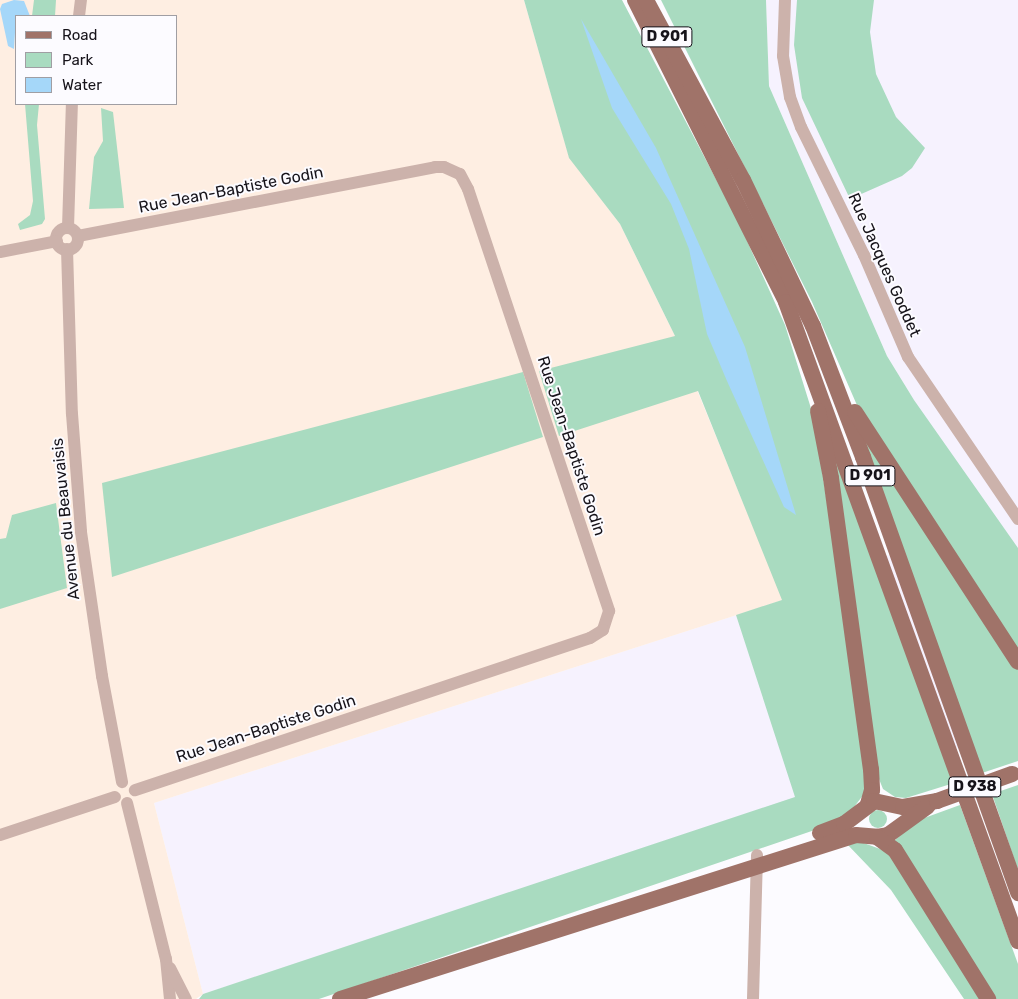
<!DOCTYPE html>
<style>
body{margin:0}
#map{position:relative;width:1018px;height:999px;overflow:hidden;background:#fcfbff;font-family:Rubik,sans-serif}
div>[style]{position:absolute}
.built>*{inset:0;background:#f6f2fe}
.industrial>*{inset:0;background:#feeee2}
.green>*{inset:0;background:#a9dbc0}
.round{border-radius:50%}
.water>*{inset:0;background:#a5d7f9}
.minor>*{height:12px;margin:-6px;padding:0 6px;transform-origin:6px;border-radius:6px;background:#ccb2ab}
.minor>.ring{margin:-6px;padding:0;box-sizing:content-box;background:none;border:12px solid #ccb2ab;border-radius:50%}
.major>*{height:16px;margin:-8px;padding:0 8px;transform-origin:8px;border-radius:8px;background:#a07369}
.major-bridge>*{height:16px;margin:-8px;padding:0 8px;transform-origin:8px;border-radius:8px;background:#a07369}
span{translate:-50% -50%;white-space:nowrap;text-align:center;line-height:1.15;-webkit-text-stroke:4px #fcfbff;paint-order:stroke}
.shield-label span{padding:1px 4px;background:#fcfbff;border:1px solid;border-radius:4px;-webkit-text-stroke-width:0}
.shield-label{font-size:15px;color:#16131a;font-weight:700}
.street-label{font-size:16px;color:#16131a}
.legend{position:absolute;left:15px;top:15px;width:162px;height:90px;box-sizing:border-box;background:#fcfbff;border:1px solid #a09ea3;margin:0;padding:6px 9px;list-style:none;font-size:15px;color:#16131a}
.legend li{display:flex;align-items:center;gap:10px;height:25px}
.legend b{width:25px;border:1px solid #a09ea3}
</style>
<div id="map">
<div class="built">
<div style="clip-path:polygon(766px 0,1018px 0,1018px 728px,203px 994px,154px 803px,783px 600px,984px 515px,887px 356px,769px 86px)"></div>
</div>
<div class="industrial">
<div style="clip-path:polygon(evenodd,0 0,524px 0,569px 157px,620px 224px,675px 336px,783px 600px,154px 803px,203px 994px,196px 999px,0 999px,0 0,16px 16px,176px 16px,176px 104px,16px 104px,16px 16px)"></div>
</div>
<div class="green">
<div style="clip-path:polygon(34px 0,56px 0,55px 16px,32px 16px)"></div>
<div style="clip-path:polygon(524px 0,622px 0,738px 221px,785px 325px,814px 418px,869px 777px,864px 794px,844px 820px,319px 999px,199px 999px,203px 994px,795px 797px,736px 615px,782px 600px,698px 391px,559px 436px,539px 371px,675px 336px,620px 224px,569px 158px)"></div>
<div style="clip-path:polygon(661px 0,766px 0,769px 86px,887px 356px,914px 400px,1018px 548px,1018px 652px,863px 419px,812px 302px)"></div>
<div style="clip-path:polygon(797px 0,874px 0,870px 32px,876px 74px,896px 117px,925px 148px,912px 168px,902px 176px,850px 199px,802px 98px,794px 45px)"></div>
<div style="clip-path:polygon(25px 104px,39px 104px,37px 125px,45px 219px,42px 224px,20px 230px,18px 224px,30px 215px,33px 201px)"></div>
<div style="clip-path:polygon(101px 108px,113px 112px,124px 208px,89px 209px,94px 157px,103px 141px)"></div>
<div style="clip-path:polygon(523px 372px,543px 437px,112px 577px,102px 483px)"></div>
<div style="clip-path:polygon(859px 431px,1018px 669px,1018px 761px,982px 773px)"></div>
<div style="clip-path:polygon(837px 453px,954px 783px,906px 798px,895px 797px,883px 789px,877px 774px,831px 456px)"></div>
<div style="clip-path:polygon(56px 503px,67px 588px,0 609px,0 539px,6px 538px,12px 515px)"></div>
<div style="clip-path:polygon(1018px 785px,1018px 870px,992px 794px)"></div>
<div style="clip-path:polygon(960px 805px,1018px 964px,1018px 999px,994px 999px,893px 842px,916px 821px)"></div>
<div class="round" style="left:869px;top:810px;width:18px;height:18px"></div>
<div style="clip-path:polygon(861px 842px,891px 853px,980px 999px,964px 999px,891px 890px,846px 843px)"></div>
</div>
<div class="water">
<div style="clip-path:polygon(14px 0,24px 1px,30px 16px,16px 16px,14px 49px,8px 46px,0 9px,2px 4px)"></div>
<div style="clip-path:polygon(581px 19px,656px 148px,745px 347px,796px 515px,784px 507px,727px 381px,707px 334px,689px 249px,671px 204px,612px 108px)"></div>
</div>
<div class="minor">
<div style="left:785px;top:0;width:56px;rotate:92deg"></div>
<div style="left:783px;top:56px;width:42px;rotate:80.3deg"></div>
<div style="left:790px;top:97px;width:32px;rotate:70deg"></div>
<div style="left:801px;top:127px;width:143px;rotate:63.8deg"></div>
<div style="left:864px;top:255px;width:111px;rotate:66.7deg"></div>
<div style="left:908px;top:357px;width:196px;rotate:55.8deg"></div>
<div style="left:79px;top:16px;width:16px;rotate:-83deg"></div>
<div style="left:68px;top:228px;width:124px;rotate:-88.2deg"></div>
<div class="ring" style="left:56px;top:228px;width:10px;height:10px"></div>
<div style="left:78px;top:236px;width:364px;rotate:-10.9deg"></div>
<div style="left:435px;top:167px;width:9px"></div>
<div style="left:444px;top:167px;width:17px;rotate:24deg"></div>
<div style="left:460px;top:174px;width:17px;rotate:62deg"></div>
<div style="left:468px;top:189px;width:445px;rotate:71.5deg"></div>
<div style="left:609px;top:611px;width:20px;rotate:108deg"></div>
<div style="left:603px;top:630px;width:15px;rotate:148deg"></div>
<div style="left:590px;top:638px;width:480px;rotate:161.5deg"></div>
<div style="left:67px;top:249px;width:165px;rotate:88.3deg"></div>
<div style="left:72px;top:414px;width:118px;rotate:85.6deg"></div>
<div style="left:81px;top:532px;width:146px;rotate:81.7deg"></div>
<div style="left:102px;top:676px;width:108px;rotate:79.3deg"></div>
<div style="left:0;top:252px;width:58px;rotate:-10.9deg"></div>
<div style="left:127px;top:803px;width:161px;rotate:76deg"></div>
<div style="left:166px;top:959px;width:40px;rotate:84.3deg"></div>
<div style="left:0;top:835px;width:121px;rotate:-18.3deg"></div>
<div style="left:170px;top:968px;width:35px;rotate:63deg"></div>
<div style="left:753px;top:999px;width:144px;rotate:-88.4deg"></div>
</div>
<div class="major">
<div style="left:635px;top:0;width:338px;rotate:63.4deg"></div>
<div style="left:786px;top:302px;width:680px;rotate:70.05deg"></div>
<div style="left:647px;top:2px;width:202px;rotate:61.7deg"></div>
<div style="left:743px;top:180px;width:162px;rotate:64.4deg"></div>
<div style="left:813px;top:326px;width:140px;rotate:69.1deg"></div>
<div style="left:863px;top:457px;width:463px;rotate:70.4deg"></div>
<div style="left:818px;top:411px;width:68px;rotate:79deg"></div>
<div style="left:831px;top:478px;width:294px;rotate:82.2deg"></div>
<div style="left:871px;top:769px;width:21px;rotate:87deg"></div>
<div style="left:872px;top:790px;width:15px;rotate:106deg"></div>
<div style="left:855px;top:412px;width:298px;rotate:56.9deg"></div>
<div style="left:820px;top:833px;width:26px;rotate:-21deg"></div>
<div style="left:844px;top:824px;width:38px;rotate:-37deg"></div>
<div style="left:874px;top:801px;width:30px;rotate:12deg"></div>
<div style="left:903px;top:807px;width:35px;rotate:-10deg"></div>
<div style="left:877px;top:837px;width:11px;rotate:-10deg"></div>
<div style="left:888px;top:835px;width:49px;rotate:-35.9deg"></div>
<div style="left:340px;top:999px;width:541px;rotate:-17.63deg"></div>
<div style="left:856px;top:835px;width:21px;rotate:5deg"></div>
<div style="left:877px;top:837px;width:22px;rotate:36deg"></div>
<div style="left:895px;top:850px;width:176px;rotate:58deg"></div>
</div>
<div class="major-bridge">
<div style="left:937px;top:801px;width:80px;rotate:-19.8deg"></div>
</div>
<div class="shield-label">
<span style="left:667px;top:37px">D 901</span>
<span style="left:870px;top:476px">D 901</span>
<span style="left:975px;top:787px">D 938</span>
</div>
<div class="street-label">
<span style="left:231px;top:190px;rotate:-11deg">Rue Jean-Baptiste Godin</span>
<span style="left:884px;top:265px;rotate:66deg">Rue Jacques Goddet</span>
<span style="left:571px;top:446px;rotate:72deg">Rue Jean-Baptiste Godin</span>
<span style="left:66px;top:519px;rotate:-96deg">Avenue du Beauvaisis</span>
<span style="left:266px;top:729px;rotate:-18deg">Rue Jean-Baptiste Godin</span>
</div>
<ul class="legend">
<li><b style="height:6px;background:#a07369"></b>Road</li>
<li><b style="height:14px;background:#a9dbc0"></b>Park</li>
<li><b style="height:14px;background:#a5d7f9"></b>Water</li>
</ul>
</div>
